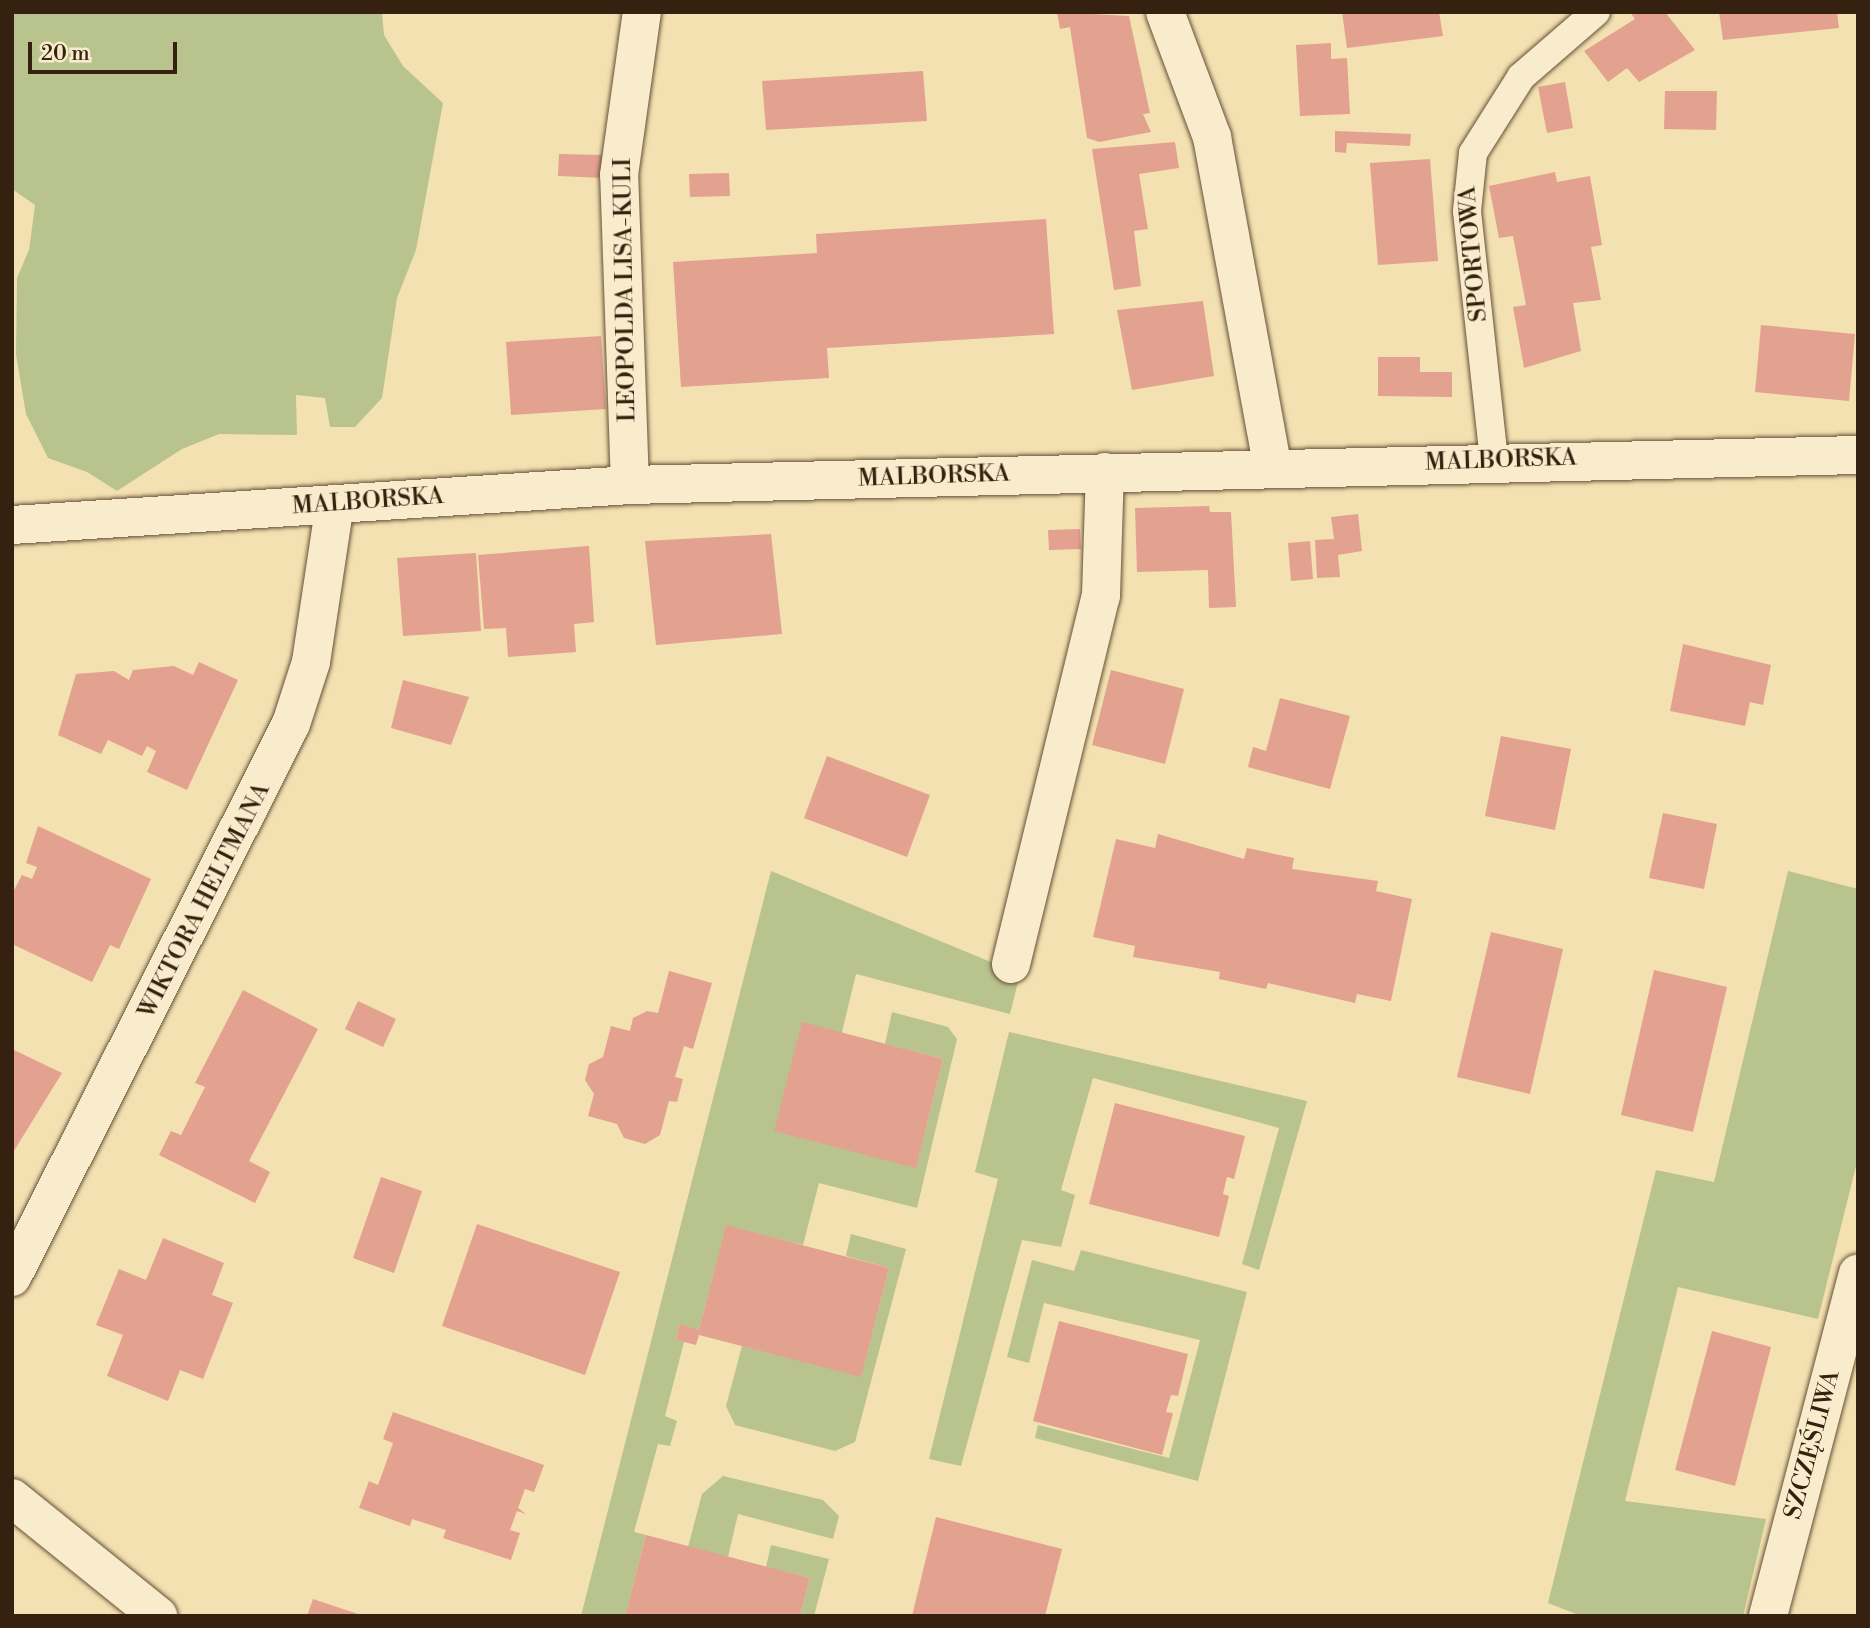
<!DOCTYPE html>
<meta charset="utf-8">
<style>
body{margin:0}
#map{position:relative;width:1870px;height:1628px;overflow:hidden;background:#f4e1b1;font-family:"Libre Bodoni",serif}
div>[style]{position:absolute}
.green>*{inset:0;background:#b9c38e}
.building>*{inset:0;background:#e3a18f}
.roads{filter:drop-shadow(0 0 2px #665038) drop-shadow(0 0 2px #665038)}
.service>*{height:28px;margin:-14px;padding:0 14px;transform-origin:14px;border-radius:14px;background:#f8eccc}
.minor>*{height:38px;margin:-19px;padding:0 19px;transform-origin:19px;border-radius:19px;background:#f8eccc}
.tertiary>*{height:38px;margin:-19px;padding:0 19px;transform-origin:19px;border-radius:19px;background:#f8eccc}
span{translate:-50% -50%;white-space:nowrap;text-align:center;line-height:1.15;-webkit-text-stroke:5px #f8eccc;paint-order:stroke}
.street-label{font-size:24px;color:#36200f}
.frame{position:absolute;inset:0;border:14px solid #36200f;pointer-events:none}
.scale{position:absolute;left:28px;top:42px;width:149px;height:32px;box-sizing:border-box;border:4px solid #36200f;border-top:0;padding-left:9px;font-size:21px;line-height:24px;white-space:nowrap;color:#36200f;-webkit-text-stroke:5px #f8eccc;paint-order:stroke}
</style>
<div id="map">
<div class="green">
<div style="clip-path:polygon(12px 12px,382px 12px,384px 35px,403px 66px,443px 103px,416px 250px,397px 298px,382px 398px,355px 427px,330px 427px,325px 398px,296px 395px,297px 435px,219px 434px,182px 449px,117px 491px,87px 472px,48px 458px,26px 414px,16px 355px,17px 278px,29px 250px,35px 205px,12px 189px)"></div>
<div style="clip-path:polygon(771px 871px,1020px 974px,1010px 1014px,856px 974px,842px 1032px,916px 1167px,943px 1059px,885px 1044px,892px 1012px,948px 1027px,957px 1039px,917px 1208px,819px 1183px,803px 1245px,726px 1226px,699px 1330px,680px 1325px,676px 1340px,684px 1342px,665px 1416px,677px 1421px,670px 1446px,658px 1444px,634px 1532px,646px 1535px,625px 1616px,581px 1616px)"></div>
<div style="clip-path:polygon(1788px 871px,1858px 889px,1858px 1158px,1818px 1319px,1678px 1287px,1625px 1501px,1766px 1519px,1743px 1616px,1581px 1616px,1548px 1603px,1656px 1170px,1714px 1182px)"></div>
<div style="clip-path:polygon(1009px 1032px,1307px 1101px,1259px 1270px,1242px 1264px,1279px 1128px,1093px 1078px,1061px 1190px,1075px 1195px,1061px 1247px,1022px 1240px,961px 1466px,929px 1459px,998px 1179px,975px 1172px)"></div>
<div style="clip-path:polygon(851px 1234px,906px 1249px,855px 1442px,835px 1451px,735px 1425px,726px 1406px,742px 1346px,861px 1376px,889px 1268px,846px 1256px)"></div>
<div style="clip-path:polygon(1081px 1250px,1247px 1292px,1198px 1481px,1035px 1438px,1038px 1425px,1169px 1458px,1200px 1340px,1044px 1303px,1029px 1363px,1007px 1357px,1032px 1260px,1074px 1271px)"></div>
<div style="clip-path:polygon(723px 1476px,823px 1500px,839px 1516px,833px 1539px,738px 1514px,728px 1557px,688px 1547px,702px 1494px)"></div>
<div style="clip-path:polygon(771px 1545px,829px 1559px,814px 1616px,800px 1616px,810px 1578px,766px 1567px)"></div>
</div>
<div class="building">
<div style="clip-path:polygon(1057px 12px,1129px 16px,1150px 113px,1143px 114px,1151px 132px,1099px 142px,1087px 138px,1070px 27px,1060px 29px)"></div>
<div style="clip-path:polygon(1342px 12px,1439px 12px,1443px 36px,1347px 48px)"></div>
<div style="clip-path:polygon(1630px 12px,1665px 12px,1695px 50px,1639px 82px,1627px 68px,1608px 82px,1584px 51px,1635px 19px)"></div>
<div style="clip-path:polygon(1719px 12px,1837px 12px,1839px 28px,1723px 40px)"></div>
<div style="clip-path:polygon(1331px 43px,1331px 59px,1347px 58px,1350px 114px,1300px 116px,1296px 45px)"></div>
<div style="clip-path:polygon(923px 71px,927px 121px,766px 130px,762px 81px)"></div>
<div style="clip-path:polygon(1565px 82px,1573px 128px,1547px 133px,1538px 87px)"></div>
<div style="clip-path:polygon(1665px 91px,1717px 91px,1716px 130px,1664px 129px)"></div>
<div style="clip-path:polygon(1335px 131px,1411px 134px,1410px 146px,1347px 143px,1346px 153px,1335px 152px)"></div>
<div style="clip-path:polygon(1175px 142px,1179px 168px,1139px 174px,1148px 229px,1134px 231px,1141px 286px,1114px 290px,1092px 149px)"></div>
<div style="clip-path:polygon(559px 154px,604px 155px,603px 178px,558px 176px)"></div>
<div style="clip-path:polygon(1430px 159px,1438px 261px,1378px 265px,1370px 163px)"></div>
<div style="clip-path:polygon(1555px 172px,1557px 182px,1590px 176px,1602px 245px,1591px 247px,1601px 300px,1573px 303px,1581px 351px,1524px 368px,1513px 307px,1526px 305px,1513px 236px,1499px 238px,1489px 186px)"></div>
<div style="clip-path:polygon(729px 173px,730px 196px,690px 197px,689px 174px)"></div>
<div style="clip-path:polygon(1046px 219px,1054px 334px,827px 348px,829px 378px,681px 387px,673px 262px,817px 253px,816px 234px)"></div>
<div style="clip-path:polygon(1203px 301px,1214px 376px,1132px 390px,1117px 310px)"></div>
<div style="clip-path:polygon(1761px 325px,1855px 334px,1849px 401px,1755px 392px)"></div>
<div style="clip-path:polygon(601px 336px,606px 409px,511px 415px,506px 342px)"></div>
<div style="clip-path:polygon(1378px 357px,1420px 357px,1420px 372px,1452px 372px,1452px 397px,1378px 396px)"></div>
<div style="clip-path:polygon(1209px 506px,1210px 512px,1231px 512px,1236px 607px,1209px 608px,1208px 570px,1137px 572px,1135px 508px)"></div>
<div style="clip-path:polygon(1358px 514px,1362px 551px,1338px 555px,1340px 577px,1317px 578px,1315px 540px,1334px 539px,1331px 517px)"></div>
<div style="clip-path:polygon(1080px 529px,1081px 549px,1049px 550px,1048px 530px)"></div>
<div style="clip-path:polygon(771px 534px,782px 634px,656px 645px,645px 541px)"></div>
<div style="clip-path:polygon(1310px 541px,1313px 579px,1291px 581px,1288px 543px)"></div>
<div style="clip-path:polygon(589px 546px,594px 622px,574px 624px,576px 652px,508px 657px,506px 628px,484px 629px,478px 555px)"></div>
<div style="clip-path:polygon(476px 553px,481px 631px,403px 636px,397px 558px)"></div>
<div style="clip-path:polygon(1683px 644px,1771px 665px,1763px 705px,1750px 702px,1745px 726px,1670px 711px)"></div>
<div style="clip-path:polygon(199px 662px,238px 680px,187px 790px,147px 772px,156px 751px,147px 746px,142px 756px,108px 740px,101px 754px,58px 735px,76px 674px,114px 671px,129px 680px,133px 670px,174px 666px,193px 675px)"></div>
<div style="clip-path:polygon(1111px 670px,1184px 689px,1165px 764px,1092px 745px)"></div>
<div style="clip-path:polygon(403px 680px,469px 697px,451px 745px,391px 728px)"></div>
<div style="clip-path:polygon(1280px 698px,1350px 716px,1330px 789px,1248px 767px,1253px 747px,1266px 751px)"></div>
<div style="clip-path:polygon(1501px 736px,1571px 749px,1555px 830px,1485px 816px)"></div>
<div style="clip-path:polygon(827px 756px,930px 795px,907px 857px,804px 818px)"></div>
<div style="clip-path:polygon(1663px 813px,1717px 824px,1704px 889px,1649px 878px)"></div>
<div style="clip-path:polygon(38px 826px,151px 879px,119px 949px,110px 945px,92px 982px,12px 944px,12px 894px,22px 875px,32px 879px,37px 867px,26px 863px)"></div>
<div style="clip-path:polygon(1158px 834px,1244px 859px,1247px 848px,1294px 858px,1292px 869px,1378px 881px,1376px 891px,1412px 899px,1391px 1001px,1357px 994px,1355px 1003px,1268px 983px,1266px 989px,1219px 979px,1220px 972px,1133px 957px,1135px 946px,1093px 937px,1116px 839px,1155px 848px)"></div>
<div style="clip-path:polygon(1491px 932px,1563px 949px,1530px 1094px,1457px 1077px)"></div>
<div style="clip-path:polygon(1654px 970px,1727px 987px,1693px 1132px,1621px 1115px)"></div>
<div style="clip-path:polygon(669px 971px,712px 983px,693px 1049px,684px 1046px,675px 1077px,683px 1079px,677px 1102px,669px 1101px,660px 1135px,645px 1144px,624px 1138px,617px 1124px,588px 1116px,594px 1094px,585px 1080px,589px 1064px,603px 1057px,611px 1026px,630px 1031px,633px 1018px,647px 1011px,658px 1013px)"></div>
<div style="clip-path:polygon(243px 990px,318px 1029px,249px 1161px,270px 1172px,255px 1203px,159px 1155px,171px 1131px,181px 1135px,205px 1087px,195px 1083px)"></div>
<div style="clip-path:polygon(358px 1001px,396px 1019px,383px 1047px,345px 1029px)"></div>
<div style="clip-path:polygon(802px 1022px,943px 1059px,916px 1168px,774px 1131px)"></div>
<div style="clip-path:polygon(12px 1049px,62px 1073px,12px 1154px)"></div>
<div style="clip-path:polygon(1115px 1103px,1245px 1136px,1234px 1179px,1227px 1177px,1223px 1194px,1229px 1196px,1219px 1237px,1089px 1204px)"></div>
<div style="clip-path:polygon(381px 1177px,422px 1191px,394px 1273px,353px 1258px)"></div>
<div style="clip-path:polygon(477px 1224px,620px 1272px,585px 1375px,442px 1326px)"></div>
<div style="clip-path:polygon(726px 1225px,889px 1268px,861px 1377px,699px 1335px,696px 1345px,676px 1340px,680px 1324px,699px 1330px)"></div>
<div style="clip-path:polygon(163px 1238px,224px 1263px,212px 1295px,233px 1303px,203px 1379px,180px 1370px,168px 1401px,107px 1376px,123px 1335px,96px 1325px,119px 1269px,146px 1280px)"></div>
<div style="clip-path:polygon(1059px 1321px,1188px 1354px,1178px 1396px,1171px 1395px,1166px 1412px,1173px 1413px,1162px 1455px,1033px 1421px)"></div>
<div style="clip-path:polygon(1712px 1331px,1771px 1347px,1735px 1486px,1675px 1470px)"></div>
<div style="clip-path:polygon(393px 1412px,544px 1465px,534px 1492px,525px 1489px,518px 1508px,526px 1514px,517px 1511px,510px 1530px,520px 1533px,511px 1560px,443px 1538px,446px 1530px,412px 1519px,410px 1526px,359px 1508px,369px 1481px,378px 1485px,386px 1463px,393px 1443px,383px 1439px)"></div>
<div style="clip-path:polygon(936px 1517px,1062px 1549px,1045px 1616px,912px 1616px)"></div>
<div style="clip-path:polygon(646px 1535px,810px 1578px,800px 1616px,625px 1616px)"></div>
<div style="clip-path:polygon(313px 1599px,361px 1615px,360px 1616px,307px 1616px)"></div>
</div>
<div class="roads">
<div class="service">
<div style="left:1494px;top:460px;width:250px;rotate:-96.2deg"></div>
<div style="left:1467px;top:211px;width:58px;rotate:-84.1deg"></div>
<div style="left:1473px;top:153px;width:90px;rotate:-57.7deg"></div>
<div style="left:1521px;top:77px;width:99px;rotate:-40.9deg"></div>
</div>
<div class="minor">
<div style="left:1165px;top:12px;width:134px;rotate:69.4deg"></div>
<div style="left:1212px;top:137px;width:337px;rotate:79.6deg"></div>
<div style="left:630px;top:485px;width:310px;rotate:-92deg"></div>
<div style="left:619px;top:175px;width:165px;rotate:-82deg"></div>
<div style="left:1011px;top:964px;width:379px;rotate:-76.3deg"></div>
<div style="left:1101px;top:596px;width:124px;rotate:-88.2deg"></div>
<div style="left:12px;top:1277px;width:619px;rotate:-63.23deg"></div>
<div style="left:291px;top:724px;width:65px;rotate:-72.1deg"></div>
<div style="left:311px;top:662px;width:160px;rotate:-81.4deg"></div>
<div style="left:12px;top:1498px;width:188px;rotate:38.9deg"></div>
<div style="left:1768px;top:1616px;width:354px;rotate:-75.3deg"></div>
</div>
<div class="tertiary">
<div style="left:12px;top:525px;width:619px;rotate:-3.7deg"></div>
<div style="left:630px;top:485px;width:1228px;rotate:-1.4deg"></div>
</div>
</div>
<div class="street-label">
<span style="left:1474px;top:254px;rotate:-95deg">SPORTOWA</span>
<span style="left:626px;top:290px;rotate:-91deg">LEOPOLDA LISA-KULI</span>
<span style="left:1501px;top:461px;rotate:-2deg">MALBORSKA</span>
<span style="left:934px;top:477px;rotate:-2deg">MALBORSKA</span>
<span style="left:368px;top:502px;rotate:-4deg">MALBORSKA</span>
<span style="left:205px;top:901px;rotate:-63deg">WIKTORA HELTMANA</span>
<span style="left:1813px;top:1445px;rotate:-75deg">SZCZĘŚLIWA</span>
</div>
<div class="frame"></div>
<div class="scale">20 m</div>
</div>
